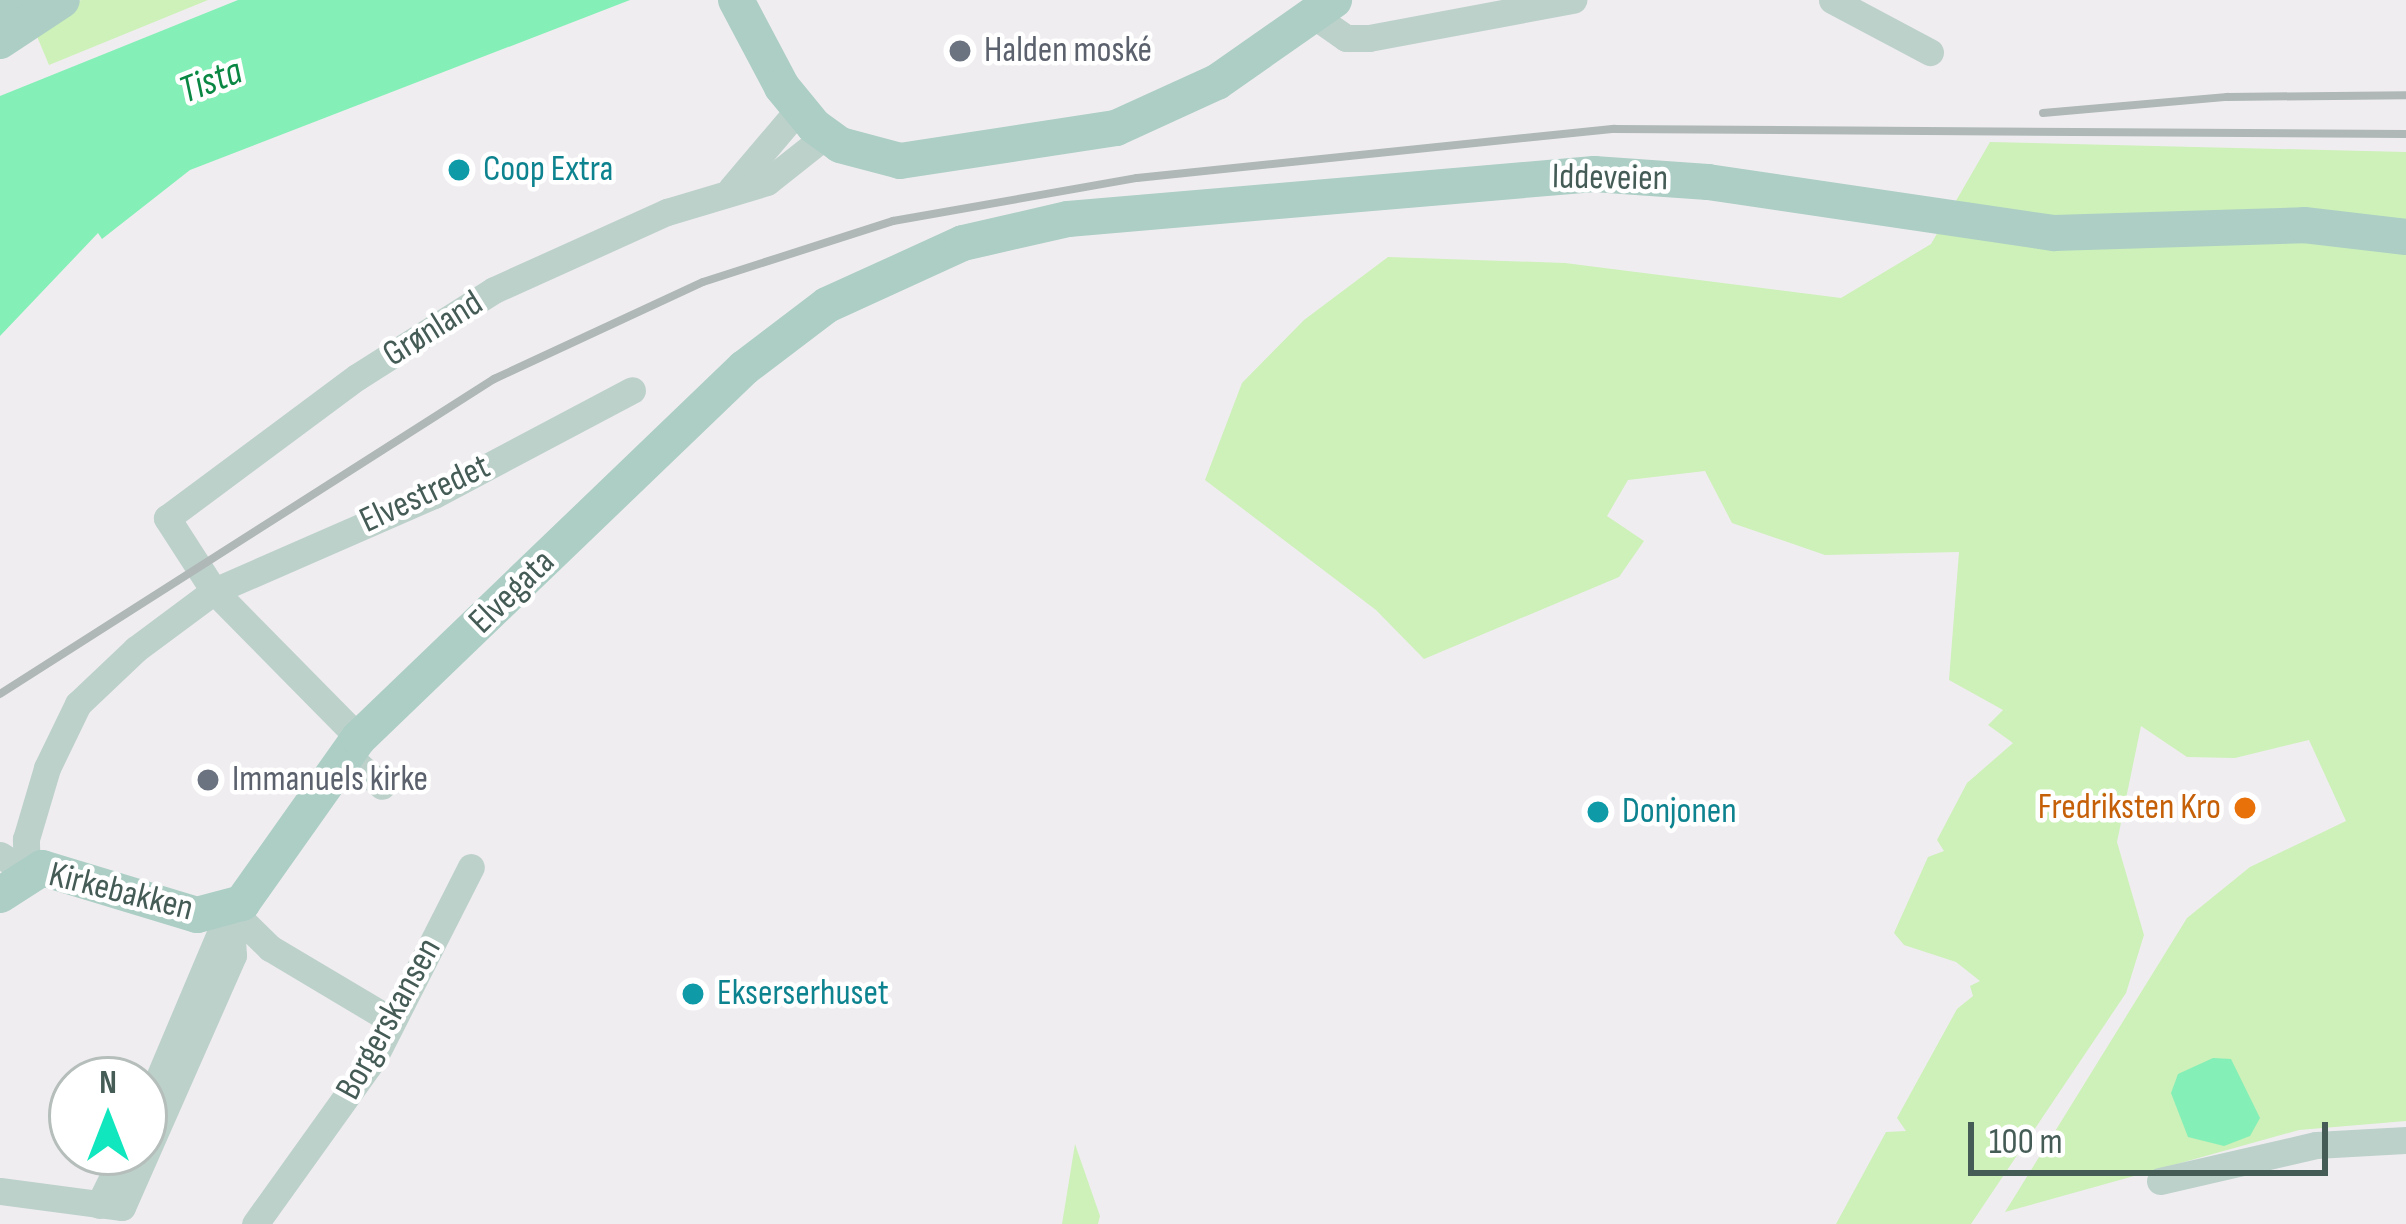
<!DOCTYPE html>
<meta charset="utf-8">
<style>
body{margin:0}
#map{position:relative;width:2406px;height:1224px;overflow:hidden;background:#f0edf0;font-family:"Sofia Sans Condensed",sans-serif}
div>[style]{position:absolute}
.green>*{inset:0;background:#cdf1b9}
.water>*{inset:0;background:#84efb6}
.minor>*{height:27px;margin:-13.5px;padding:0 13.5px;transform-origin:13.5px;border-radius:13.5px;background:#bdd1cb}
.major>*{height:36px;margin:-18px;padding:0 18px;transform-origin:18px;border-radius:18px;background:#accec5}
.rail>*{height:8px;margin:-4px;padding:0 4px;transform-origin:4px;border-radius:4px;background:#afb8b7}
.dots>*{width:33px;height:33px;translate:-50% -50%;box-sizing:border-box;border:6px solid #fff;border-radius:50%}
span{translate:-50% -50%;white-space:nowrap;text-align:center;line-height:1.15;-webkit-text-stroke:9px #fff;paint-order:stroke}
.worship-label{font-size:36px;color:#5b616d}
.left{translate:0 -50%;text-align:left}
.culture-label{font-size:36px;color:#0d838f}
.street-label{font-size:36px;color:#455c56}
.food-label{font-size:36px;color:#c56008}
.right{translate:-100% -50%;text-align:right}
.water-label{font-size:39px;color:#098743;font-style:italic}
.north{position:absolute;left:48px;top:1056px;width:120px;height:120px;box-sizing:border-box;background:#fff;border:3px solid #b5bebb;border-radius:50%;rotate:0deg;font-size:33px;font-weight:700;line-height:48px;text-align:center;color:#455c56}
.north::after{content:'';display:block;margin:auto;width:42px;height:54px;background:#11e7bf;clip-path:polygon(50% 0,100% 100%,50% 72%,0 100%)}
.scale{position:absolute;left:1968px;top:1122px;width:360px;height:54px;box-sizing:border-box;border:6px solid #455c56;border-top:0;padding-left:15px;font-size:36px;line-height:42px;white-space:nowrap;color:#455c56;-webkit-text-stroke:9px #fff;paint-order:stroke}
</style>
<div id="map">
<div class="green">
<div style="clip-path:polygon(81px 0,208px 0,49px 65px,36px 34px)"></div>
<div style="clip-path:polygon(1990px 142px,2406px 152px,2406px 1121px,2299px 1130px,2005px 1212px,2187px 918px,2250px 867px,2346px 821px,2309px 740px,2235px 758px,2187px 757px,2141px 726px,2117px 842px,2144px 935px,2126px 993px,1971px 1224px,1836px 1224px,1886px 1132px,1906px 1131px,1897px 1118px,1957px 1009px,1973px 996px,1970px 986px,1980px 981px,1956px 962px,1904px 945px,1894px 933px,1928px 857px,1944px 851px,1937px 840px,1967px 783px,2013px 743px,1988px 725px,2003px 710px,1949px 680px,1959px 552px,1825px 555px,1732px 523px,1705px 471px,1628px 480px,1607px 516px,1644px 541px,1619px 577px,1424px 659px,1376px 610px,1205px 480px,1242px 383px,1304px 320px,1388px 257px,1565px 263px,1841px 298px,1931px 244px)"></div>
<div style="clip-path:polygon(1075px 1144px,1100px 1216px,1098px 1224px,1062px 1224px)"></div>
</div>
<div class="water">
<div style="clip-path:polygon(238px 0,630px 0,190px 170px,102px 239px,98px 233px,0 336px,0 96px)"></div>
<div style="clip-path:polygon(2213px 1058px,2231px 1059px,2260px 1118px,2250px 1136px,2224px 1146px,2188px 1137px,2171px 1093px,2178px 1074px)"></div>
</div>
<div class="minor">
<div style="left:1832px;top:0;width:111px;rotate:28deg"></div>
<div style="left:1313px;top:15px;width:40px;rotate:34.9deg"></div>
<div style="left:1346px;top:38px;width:23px"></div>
<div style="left:1369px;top:38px;width:208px;rotate:-10.6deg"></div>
<div style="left:731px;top:189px;width:104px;rotate:-49.7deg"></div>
<div style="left:359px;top:738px;width:206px;rotate:-134.6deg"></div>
<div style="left:214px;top:591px;width:87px;rotate:-122.8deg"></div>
<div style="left:167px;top:518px;width:237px;rotate:-36.6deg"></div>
<div style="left:357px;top:377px;width:162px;rotate:-32.4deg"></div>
<div style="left:494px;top:290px;width:190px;rotate:-24.3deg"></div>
<div style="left:667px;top:212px;width:104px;rotate:-16.7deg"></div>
<div style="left:767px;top:182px;width:74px;rotate:-38.4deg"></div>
<div style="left:346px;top:754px;width:48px;rotate:41.6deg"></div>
<div style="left:0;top:855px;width:32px;rotate:32deg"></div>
<div style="left:27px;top:872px;width:33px;rotate:-92deg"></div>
<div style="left:26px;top:839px;width:74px;rotate:-73.5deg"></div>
<div style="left:47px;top:768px;width:71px;rotate:-64.2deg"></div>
<div style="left:78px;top:704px;width:80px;rotate:-43.5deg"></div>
<div style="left:136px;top:649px;width:97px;rotate:-36.6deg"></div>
<div style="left:214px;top:591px;width:240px;rotate:-23.6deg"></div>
<div style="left:434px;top:495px;width:224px;rotate:-27.9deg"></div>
<div style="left:230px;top:909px;width:56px;rotate:44.3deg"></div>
<div style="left:270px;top:948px;width:141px;rotate:30.8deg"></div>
<div style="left:144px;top:1113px;width:211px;rotate:-67.1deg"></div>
<div style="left:2160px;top:1181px;width:160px;rotate:-13deg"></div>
<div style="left:2316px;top:1145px;width:90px;rotate:-3.2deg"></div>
<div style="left:0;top:1191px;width:123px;rotate:7.5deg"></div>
<div style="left:99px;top:1205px;width:59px;rotate:-63.9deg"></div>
<div style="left:122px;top:1207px;width:275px;rotate:-66.2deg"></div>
<div style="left:233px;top:955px;width:46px;rotate:-93.7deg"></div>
<div style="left:255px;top:1224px;width:204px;rotate:-54.4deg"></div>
<div style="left:374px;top:1058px;width:214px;rotate:-63.1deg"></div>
</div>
<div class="major">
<div style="left:736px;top:0;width:98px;rotate:62.1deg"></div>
<div style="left:782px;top:87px;width:50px;rotate:50.6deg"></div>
<div style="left:814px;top:126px;width:32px;rotate:36deg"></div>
<div style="left:840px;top:145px;width:62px;rotate:14.9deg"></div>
<div style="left:900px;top:161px;width:219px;rotate:-8.7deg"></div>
<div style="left:1116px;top:128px;width:111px;rotate:-24.5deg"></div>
<div style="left:1217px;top:82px;width:143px;rotate:-35deg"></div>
<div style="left:0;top:10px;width:17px;rotate:-36deg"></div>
<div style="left:0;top:41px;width:74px;rotate:-33.5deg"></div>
<div style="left:0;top:895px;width:50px;rotate:-32.7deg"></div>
<div style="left:42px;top:868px;width:162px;rotate:16.9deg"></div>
<div style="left:197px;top:915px;width:47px;rotate:-14.9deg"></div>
<div style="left:242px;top:903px;width:202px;rotate:-54.7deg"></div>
<div style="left:359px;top:738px;width:534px;rotate:-43.86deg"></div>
<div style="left:744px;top:368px;width:104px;rotate:-37.2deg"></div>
<div style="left:827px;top:305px;width:149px;rotate:-24.5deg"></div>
<div style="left:963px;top:243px;width:108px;rotate:-12.9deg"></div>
<div style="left:1068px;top:219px;width:528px;rotate:-4.89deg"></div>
<div style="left:1594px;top:174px;width:114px;rotate:4deg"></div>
<div style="left:1708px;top:182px;width:350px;rotate:8.4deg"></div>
<div style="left:2054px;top:233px;width:250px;rotate:-1.8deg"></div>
<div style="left:2304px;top:225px;width:103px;rotate:6.7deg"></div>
</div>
<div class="rail">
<div style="left:2043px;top:113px;width:185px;rotate:-5deg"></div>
<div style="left:2227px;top:97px;width:179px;rotate:-0.6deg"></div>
<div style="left:0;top:694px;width:586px;rotate:-32.52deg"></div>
<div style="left:494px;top:379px;width:230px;rotate:-24.9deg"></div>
<div style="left:703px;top:282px;width:200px;rotate:-17.8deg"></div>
<div style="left:893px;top:221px;width:248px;rotate:-10deg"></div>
<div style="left:1137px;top:178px;width:480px;rotate:-5.9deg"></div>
<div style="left:1614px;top:129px;width:792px;rotate:0.36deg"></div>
</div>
<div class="dots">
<div style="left:960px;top:51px;background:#6b7280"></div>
<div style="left:459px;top:170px;background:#0f9aa8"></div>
<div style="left:208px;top:780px;background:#6b7280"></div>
<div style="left:2245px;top:808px;background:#e8710a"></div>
<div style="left:1598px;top:812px;background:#0f9aa8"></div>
<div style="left:693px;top:994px;background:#0f9aa8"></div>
</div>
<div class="worship-label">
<span class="left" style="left:984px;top:51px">Halden moské</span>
<span class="left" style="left:232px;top:780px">Immanuels kirke</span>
</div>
<div class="culture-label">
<span class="left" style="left:483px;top:170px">Coop Extra</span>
<span class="left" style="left:1622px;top:812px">Donjonen</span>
<span class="left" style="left:717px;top:994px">Ekserserhuset</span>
</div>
<div class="street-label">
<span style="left:1610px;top:178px;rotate:1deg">Iddeveien</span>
<span style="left:433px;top:329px;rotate:-32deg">Grønland</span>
<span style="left:425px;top:494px;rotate:-25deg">Elvestredet</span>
<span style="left:512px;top:592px;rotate:-44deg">Elvegata</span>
<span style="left:121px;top:892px;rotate:14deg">Kirkebakken</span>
<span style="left:389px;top:1019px;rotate:-61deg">Borgerskansen</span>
</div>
<div class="food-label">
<span class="right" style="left:2221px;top:808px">Fredriksten Kro</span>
</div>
<div class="water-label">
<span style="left:211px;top:82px;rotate:-21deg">Tista</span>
</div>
<div class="north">N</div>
<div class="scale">100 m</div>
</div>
